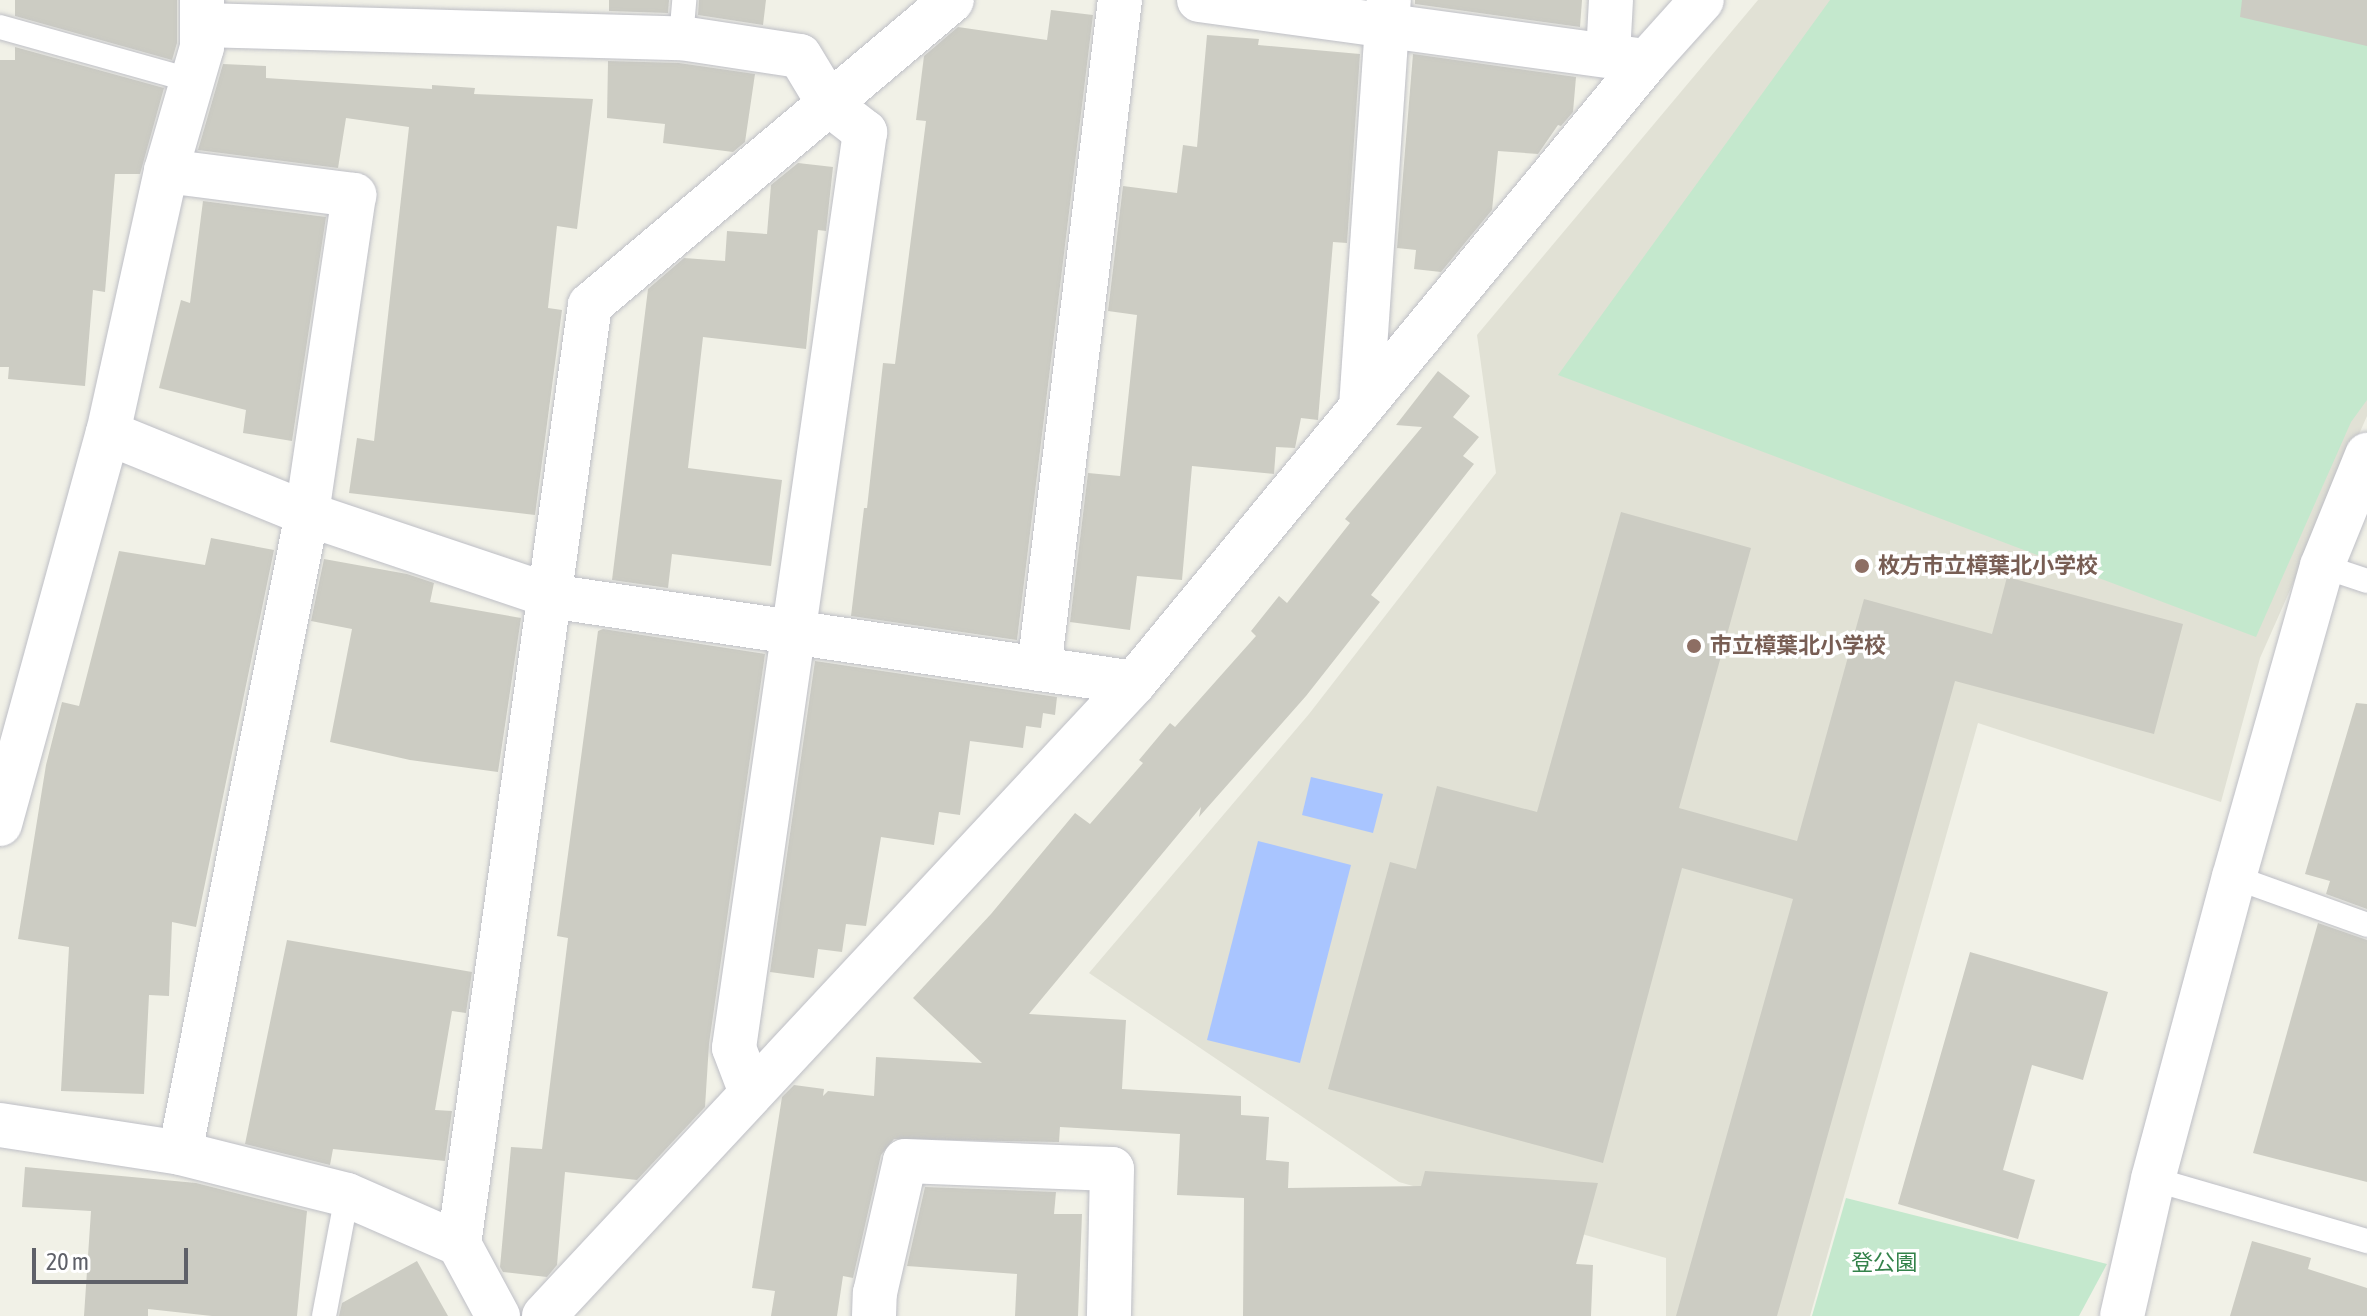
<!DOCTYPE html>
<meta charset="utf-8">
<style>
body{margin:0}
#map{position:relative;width:2367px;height:1316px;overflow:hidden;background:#f1f1e7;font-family:"Asap Condensed","Noto Sans JP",sans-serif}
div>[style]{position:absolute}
.education>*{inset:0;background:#e1e1d5}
.green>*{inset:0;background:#c4e8cd}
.water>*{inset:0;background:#a9c5ff}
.building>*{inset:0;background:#ccccc3}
.roads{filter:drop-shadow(0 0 2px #bebfc6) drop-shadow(0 0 2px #bebfc6)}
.lane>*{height:24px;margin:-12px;padding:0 12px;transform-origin:12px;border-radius:12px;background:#fff}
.street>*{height:44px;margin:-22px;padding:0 22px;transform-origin:22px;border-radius:22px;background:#fff}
.dots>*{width:22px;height:22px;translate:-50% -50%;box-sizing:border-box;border:4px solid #fff;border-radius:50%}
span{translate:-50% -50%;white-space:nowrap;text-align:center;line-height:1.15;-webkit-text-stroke:7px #fff;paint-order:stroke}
.education-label{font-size:22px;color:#785e54;font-weight:700}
.left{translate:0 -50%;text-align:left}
.park-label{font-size:22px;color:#33824a}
.scale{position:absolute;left:32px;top:1248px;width:156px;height:36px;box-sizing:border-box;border:4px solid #5e6068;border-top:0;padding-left:10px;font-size:24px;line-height:28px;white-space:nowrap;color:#5e6068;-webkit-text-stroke:6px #fff;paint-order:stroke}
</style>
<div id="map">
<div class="education">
<div style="clip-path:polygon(1758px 0,2367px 0,2367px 416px,2260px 658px,2221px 802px,1978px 723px,1810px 1316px,1666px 1316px,1666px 1258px,1399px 1182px,1089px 973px,1309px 714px,1496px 473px,1477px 335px)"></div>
</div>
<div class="green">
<div style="clip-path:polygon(1830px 0,2367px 0,2367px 400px,2351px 422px,2256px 637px,1558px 375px)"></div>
<div style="clip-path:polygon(1846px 1198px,2107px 1264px,2079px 1316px,1812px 1316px)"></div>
</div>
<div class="water">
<div style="clip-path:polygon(1311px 777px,1383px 794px,1373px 833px,1302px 815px)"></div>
<div style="clip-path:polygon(1258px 841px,1351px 865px,1300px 1063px,1207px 1040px)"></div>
</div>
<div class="building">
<div style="clip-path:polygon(15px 0,177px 0,177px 43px,172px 60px,15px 16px)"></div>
<div style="clip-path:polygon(609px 0,669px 0,668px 13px,609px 11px)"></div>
<div style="clip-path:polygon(699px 0,766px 0,763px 25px,698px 15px)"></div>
<div style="clip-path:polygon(1415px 0,1582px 0,1580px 27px,1415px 4px)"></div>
<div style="clip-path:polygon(2242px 0,2367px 0,2367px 46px,2240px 17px)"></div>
<div style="clip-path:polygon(1051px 10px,1093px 15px,1017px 640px,851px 616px,864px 508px,867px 508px,883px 363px,895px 364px,926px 121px,916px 120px,924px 56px,958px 27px,1047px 40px)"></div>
<div style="clip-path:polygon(1207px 35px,1259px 39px,1258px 45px,1360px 54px,1347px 243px,1333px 242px,1318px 420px,1301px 418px,1295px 448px,1276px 447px,1274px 474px,1192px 466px,1182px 580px,1137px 576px,1130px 630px,1070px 622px,1088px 473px,1120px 476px,1137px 315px,1108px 311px,1123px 186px,1177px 193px,1183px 145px,1197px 147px)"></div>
<div style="clip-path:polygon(15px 47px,164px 88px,140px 174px,115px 174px,105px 292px,93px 290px,85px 386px,8px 379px,9px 367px,0 367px,0 60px,15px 60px)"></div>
<div style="clip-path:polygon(1413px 54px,1576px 77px,1573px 112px,1561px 126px,1558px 125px,1538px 154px,1498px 151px,1492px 210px,1441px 272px,1414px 269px,1416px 250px,1397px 248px)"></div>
<div style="clip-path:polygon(608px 61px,679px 63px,755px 74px,745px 142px,733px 152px,663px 143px,665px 124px,607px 118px)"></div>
<div style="clip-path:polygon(223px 64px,266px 66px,266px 78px,432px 89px,432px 85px,475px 88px,474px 94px,593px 99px,577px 229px,557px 226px,548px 308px,562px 310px,535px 515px,349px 493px,357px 438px,374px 441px,409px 127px,346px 118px,338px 168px,198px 150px)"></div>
<div style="clip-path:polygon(798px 163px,833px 167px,826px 231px,818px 230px,806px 349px,703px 337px,688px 468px,782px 480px,771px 566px,672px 554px,668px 588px,612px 580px,648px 289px,684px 258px,725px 261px,727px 231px,767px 234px,771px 185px)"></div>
<div style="clip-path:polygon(203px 201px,326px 217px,292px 441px,243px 433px,246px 410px,159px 388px,181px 300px,190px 303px)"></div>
<div style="clip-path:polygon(1438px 371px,1470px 396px,1453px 417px,1479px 437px,1463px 456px,1474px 464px,1371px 595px,1380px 602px,1306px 696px,1199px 817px,1201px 807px,1029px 1014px,1126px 1020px,1122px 1089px,1241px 1096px,1241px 1115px,1269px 1117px,1266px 1160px,1289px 1162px,1288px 1188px,1421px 1186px,1425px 1171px,1598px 1183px,1576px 1264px,1593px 1265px,1591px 1316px,1243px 1316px,1244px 1198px,1177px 1195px,1180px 1134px,1060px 1127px,1059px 1142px,894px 1139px,881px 1155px,853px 1278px,843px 1276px,837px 1316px,771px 1316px,775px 1291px,752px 1288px,782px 1097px,794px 1085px,824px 1089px,823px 1096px,828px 1091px,874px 1096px,876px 1057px,982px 1063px,913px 998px,991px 914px,1075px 813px,1090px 824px,1143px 763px,1139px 760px,1170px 723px,1175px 727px,1256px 636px,1251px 631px,1279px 596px,1287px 603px,1350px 523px,1345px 519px,1422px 427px,1396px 425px)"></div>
<div style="clip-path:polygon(1621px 512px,1751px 548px,1679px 808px,1797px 841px,1864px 599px,1992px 634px,2007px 577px,2183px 624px,2154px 734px,1955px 681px,1777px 1316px,1676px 1316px,1793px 899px,1682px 868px,1603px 1163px,1328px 1089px,1390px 862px,1416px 869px,1437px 786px,1537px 812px)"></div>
<div style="clip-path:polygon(211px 538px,274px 550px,196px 927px,172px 922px,169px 996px,149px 995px,144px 1094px,61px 1091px,69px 947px,18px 939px,46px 765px,62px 702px,79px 706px,119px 551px,205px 565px)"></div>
<div style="clip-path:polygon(324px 559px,407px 574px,434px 583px,430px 602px,521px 618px,498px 772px,410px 760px,330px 742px,352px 629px,311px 621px)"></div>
<div style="clip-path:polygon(603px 629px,765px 654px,709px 1044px,705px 1107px,637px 1180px,565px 1172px,557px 1265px,547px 1277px,503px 1272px,500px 1267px,511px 1147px,542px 1149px,568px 938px,557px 936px,598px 631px)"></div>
<div style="clip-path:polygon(815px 661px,1057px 697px,1055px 715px,1043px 713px,1041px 728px,1026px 726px,1023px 748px,970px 741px,960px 815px,939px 812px,934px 845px,881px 837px,866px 926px,846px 924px,842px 952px,818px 949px,814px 978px,770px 972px)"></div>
<div style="clip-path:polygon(2356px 703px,2367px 704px,2367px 909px,2326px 894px,2330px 881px,2305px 874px)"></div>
<div style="clip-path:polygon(2318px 923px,2367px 940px,2367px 1182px,2253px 1153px)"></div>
<div style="clip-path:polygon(287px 940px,472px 972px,466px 1013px,452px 1011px,435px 1110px,452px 1111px,445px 1161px,333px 1149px,330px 1165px,245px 1144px)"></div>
<div style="clip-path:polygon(1970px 952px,2108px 992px,2083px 1080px,2032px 1065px,2003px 1170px,2035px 1180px,2018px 1239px,1898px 1204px)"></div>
<div style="clip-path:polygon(25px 1167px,196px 1183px,307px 1211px,297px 1316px,212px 1316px,148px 1309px,148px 1316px,84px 1316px,91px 1211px,22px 1207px)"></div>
<div style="clip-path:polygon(925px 1187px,1056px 1192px,1054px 1214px,1082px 1214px,1078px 1316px,1015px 1316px,1017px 1274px,907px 1266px)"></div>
<div style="clip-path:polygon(2252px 1241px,2311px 1258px,2308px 1269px,2367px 1288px,2367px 1316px,2230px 1316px)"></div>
<div style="clip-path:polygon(417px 1261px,448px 1316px,339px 1316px,342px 1303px)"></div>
</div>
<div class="roads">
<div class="lane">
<div style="left:0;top:27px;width:200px;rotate:15.6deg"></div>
<div style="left:681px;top:38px;width:38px;rotate:-85deg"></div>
<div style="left:2322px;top:566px;width:47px;rotate:18.4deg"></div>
<div style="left:2234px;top:877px;width:141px;rotate:19.8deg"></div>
<div style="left:2153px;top:1179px;width:223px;rotate:16.2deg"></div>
<div style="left:324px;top:1316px;width:123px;rotate:-79.2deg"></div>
</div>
<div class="street">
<div style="left:1199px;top:0;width:452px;rotate:7.8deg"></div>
<div style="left:202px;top:25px;width:479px;rotate:1.6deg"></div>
<div style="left:681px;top:38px;width:120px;rotate:8.6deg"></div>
<div style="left:800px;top:56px;width:56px;rotate:58.9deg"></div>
<div style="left:829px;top:104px;width:46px;rotate:37.9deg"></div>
<div style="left:865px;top:132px;width:925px;rotate:98.14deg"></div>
<div style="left:734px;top:1048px;width:45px;rotate:69.1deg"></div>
<div style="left:1608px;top:55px;width:55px;rotate:-86.9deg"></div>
<div style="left:166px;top:171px;width:190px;rotate:7.3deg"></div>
<div style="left:354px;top:195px;width:322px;rotate:98.4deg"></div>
<div style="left:307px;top:514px;width:651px;rotate:101.24deg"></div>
<div style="left:1361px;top:407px;width:408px;rotate:-86.1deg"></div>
<div style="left:108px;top:433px;width:215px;rotate:22.1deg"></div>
<div style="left:307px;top:514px;width:256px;rotate:18.6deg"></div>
<div style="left:550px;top:596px;width:590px;rotate:8.47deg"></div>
<div style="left:1039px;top:669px;width:674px;rotate:-83.1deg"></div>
<div style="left:0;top:824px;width:406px;rotate:-74.6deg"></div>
<div style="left:108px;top:433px;width:268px;rotate:-77.5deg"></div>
<div style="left:166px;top:171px;width:129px;rotate:-73.8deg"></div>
<div style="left:202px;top:47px;width:47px;rotate:-90deg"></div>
<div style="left:0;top:1125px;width:182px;rotate:8.8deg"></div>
<div style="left:180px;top:1153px;width:172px;rotate:14.1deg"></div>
<div style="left:347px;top:1195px;width:122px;rotate:23.6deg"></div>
<div style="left:459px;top:1244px;width:82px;rotate:61.6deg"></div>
<div style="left:459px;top:1244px;width:948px;rotate:-82.06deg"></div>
<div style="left:590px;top:305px;width:473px;rotate:-40.1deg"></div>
<div style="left:544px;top:1316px;width:865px;rotate:-47.01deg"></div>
<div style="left:1134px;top:683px;width:806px;rotate:-50.49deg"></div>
<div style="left:1647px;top:61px;width:82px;rotate:-48deg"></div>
<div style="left:874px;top:1316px;width:23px;rotate:-88deg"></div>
<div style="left:875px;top:1293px;width:135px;rotate:-77.2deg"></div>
<div style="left:905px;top:1161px;width:207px;rotate:2.2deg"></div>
<div style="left:1112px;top:1169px;width:147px;rotate:91.2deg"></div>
<div style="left:2122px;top:1316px;width:140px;rotate:-77.2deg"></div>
<div style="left:2153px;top:1179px;width:313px;rotate:-75deg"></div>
<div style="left:2234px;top:877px;width:323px;rotate:-74.2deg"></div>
<div style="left:2322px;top:566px;width:120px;rotate:-67.9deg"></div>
</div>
</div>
<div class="dots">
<div style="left:1862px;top:566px;background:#8d6e63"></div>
<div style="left:1694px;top:646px;background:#8d6e63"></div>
</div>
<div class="education-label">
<span class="left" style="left:1878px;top:566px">枚方市立樟葉北小学校</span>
<span class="left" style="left:1710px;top:646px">市立樟葉北小学校</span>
</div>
<div class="park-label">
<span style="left:1884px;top:1263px">登公園</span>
</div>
<div class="scale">20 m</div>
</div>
